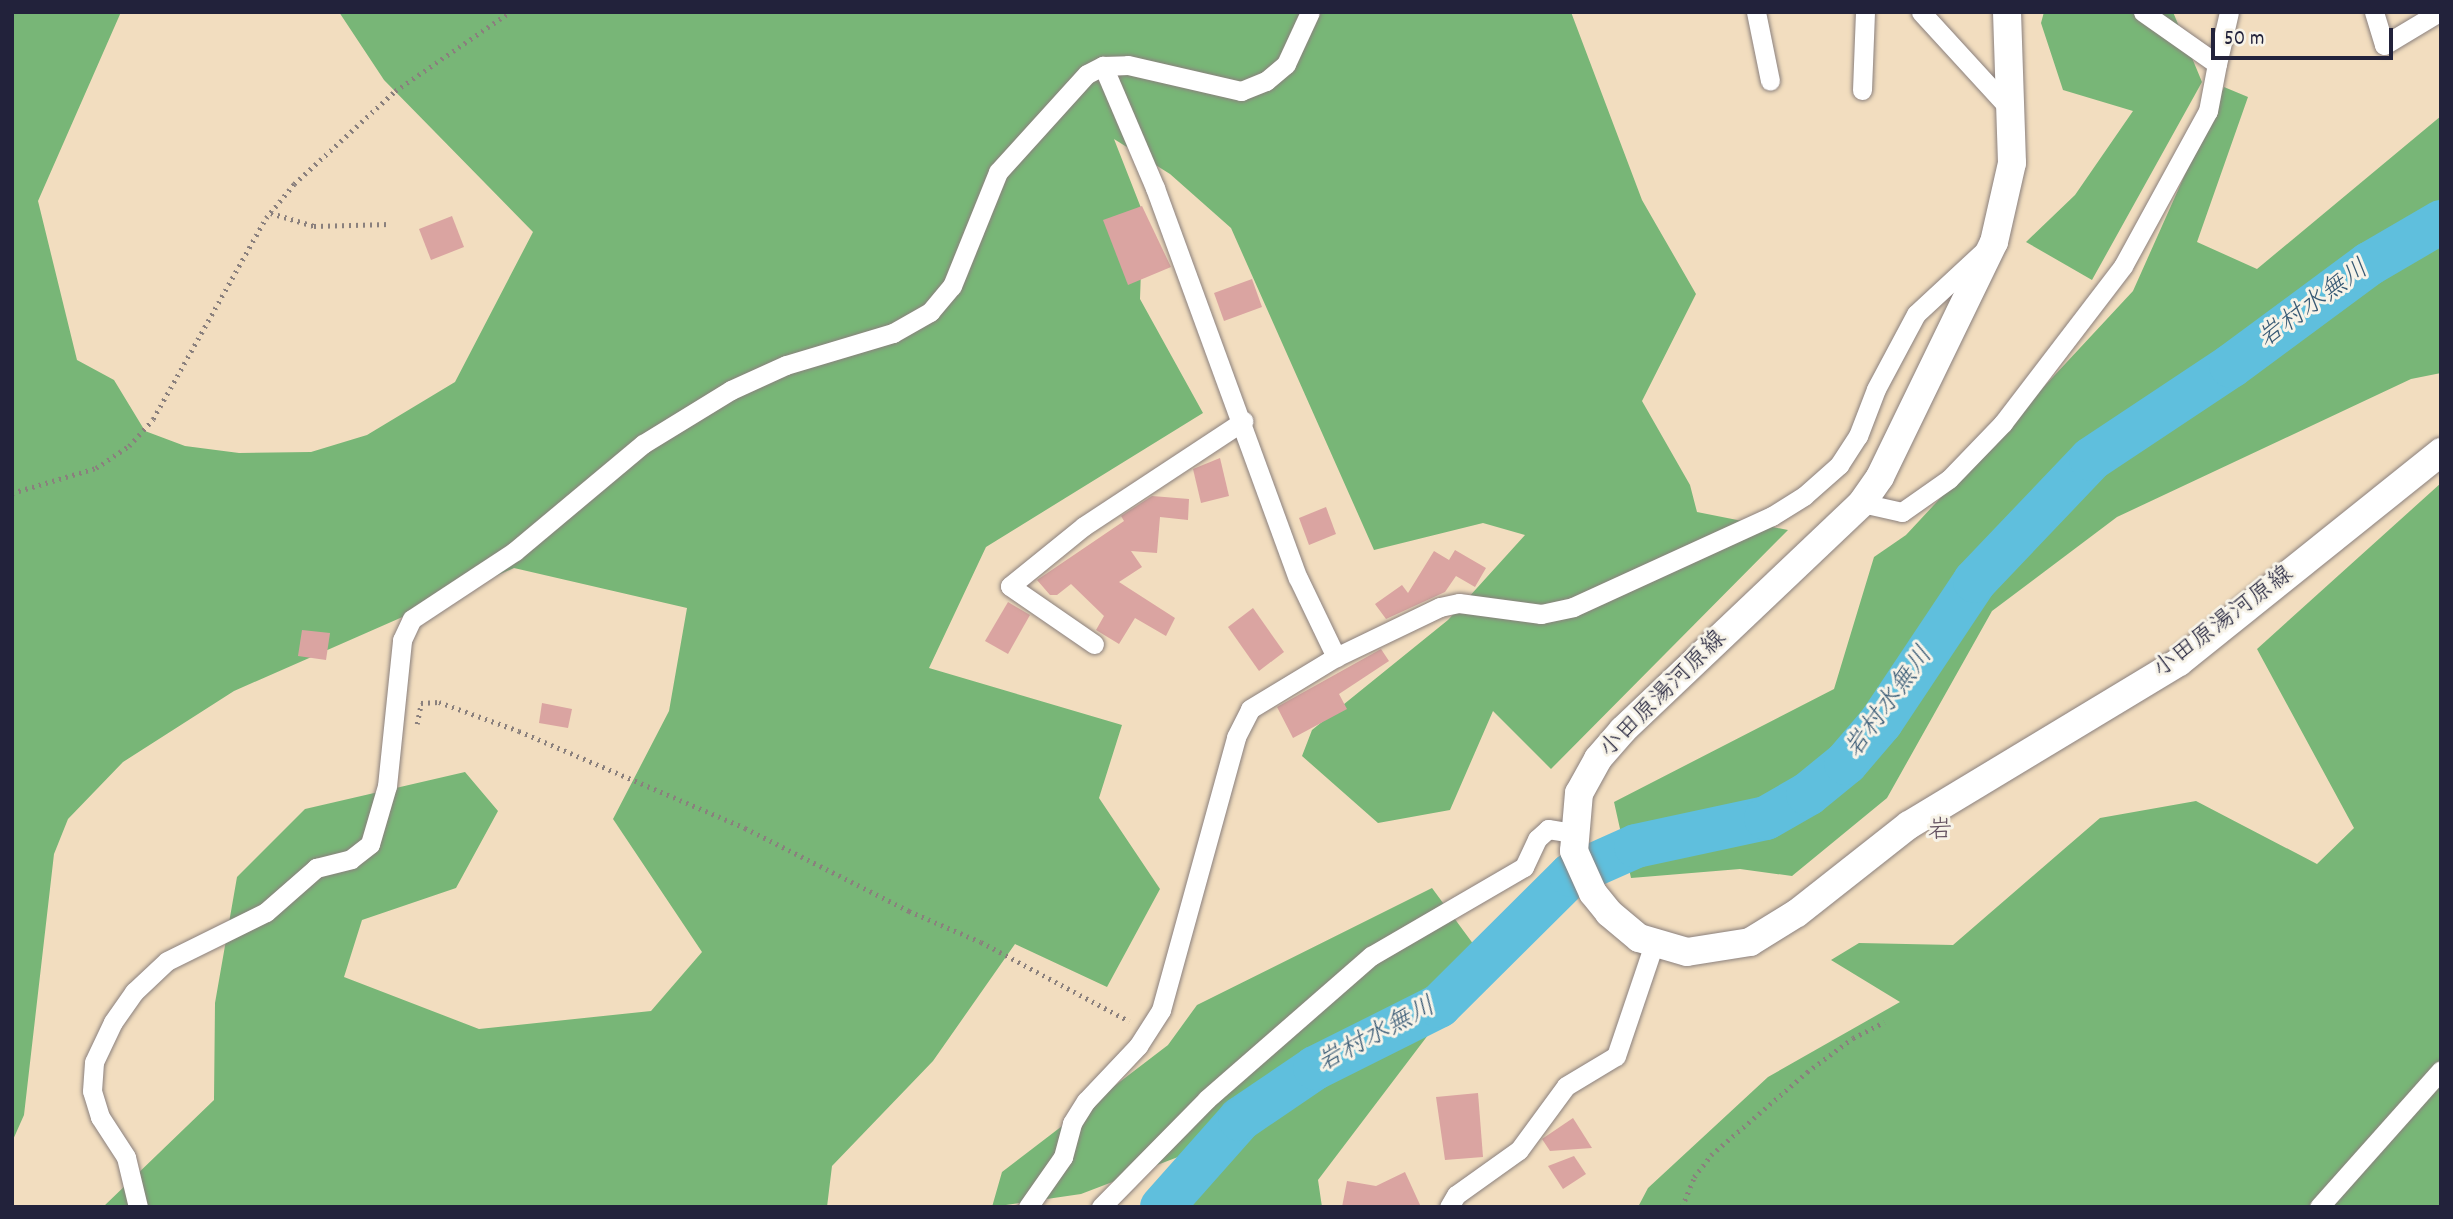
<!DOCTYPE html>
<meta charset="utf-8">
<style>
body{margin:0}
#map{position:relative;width:2453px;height:1219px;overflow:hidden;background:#f2ddbf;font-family:Dekko,"Klee One",sans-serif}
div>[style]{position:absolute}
.forest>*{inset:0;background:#78b677}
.river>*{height:44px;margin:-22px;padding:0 22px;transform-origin:22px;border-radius:22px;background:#5fbfdd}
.building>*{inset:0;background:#daa4a1}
.path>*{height:4.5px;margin-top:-2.25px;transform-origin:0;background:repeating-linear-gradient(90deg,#8a807d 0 2px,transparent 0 7px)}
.roads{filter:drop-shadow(0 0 2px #8a807d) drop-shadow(0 0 2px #8a807d)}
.minor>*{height:19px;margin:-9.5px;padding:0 9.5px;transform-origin:9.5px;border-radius:9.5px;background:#fff}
.secondary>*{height:28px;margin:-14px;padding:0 14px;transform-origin:14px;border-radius:14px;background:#fff}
span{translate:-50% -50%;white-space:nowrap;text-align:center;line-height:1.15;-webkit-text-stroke:6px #f7f3e8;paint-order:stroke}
.street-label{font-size:24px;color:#22223b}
.water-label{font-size:26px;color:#375974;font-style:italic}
.neighbourhood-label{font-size:26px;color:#62505f}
.frame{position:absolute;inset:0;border:14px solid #22223b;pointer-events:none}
.scale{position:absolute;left:2211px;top:28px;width:182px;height:32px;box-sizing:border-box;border:4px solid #22223b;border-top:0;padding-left:9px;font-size:21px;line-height:24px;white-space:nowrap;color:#22223b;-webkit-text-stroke:5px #f7f3e8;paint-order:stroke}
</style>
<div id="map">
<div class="forest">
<div style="clip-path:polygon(12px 12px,121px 12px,38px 201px,77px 360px,114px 380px,145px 431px,185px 446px,239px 453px,311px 452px,367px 435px,455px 382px,533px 232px,384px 80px,339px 12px,1571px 12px,1642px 200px,1696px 294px,1642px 401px,1690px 485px,1697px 512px,1788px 530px,1551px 769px,1493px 711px,1450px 810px,1378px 823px,1302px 756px,1312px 730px,1448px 620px,1525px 535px,1483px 523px,1374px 550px,1231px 228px,1170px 174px,1114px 139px,1143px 213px,1140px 299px,1203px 413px,986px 547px,929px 668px,1122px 725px,1099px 798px,1160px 889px,1107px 987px,1015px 944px,933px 1061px,832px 1166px,827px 1207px,103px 1207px,214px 1100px,215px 1003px,237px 877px,305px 809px,465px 772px,498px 811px,456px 888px,362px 920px,344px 977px,479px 1029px,651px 1011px,702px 952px,613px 819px,669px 711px,687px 608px,514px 568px,234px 691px,123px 762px,68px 819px,54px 854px,24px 1115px,12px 1142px)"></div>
<div style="clip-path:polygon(2044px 12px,2173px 12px,2202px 82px,2092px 280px,2026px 242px,2075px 195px,2133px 111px,2063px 90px,2041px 23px)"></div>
<div style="clip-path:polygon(2224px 87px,2248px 97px,2197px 242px,2257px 269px,2441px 116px,2441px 373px,2411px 379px,2117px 517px,1992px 611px,1887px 798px,1792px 876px,1740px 869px,1631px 878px,1614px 802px,1834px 689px,1874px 557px,1906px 535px,2133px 291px)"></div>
<div style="clip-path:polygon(2441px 483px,2441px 1207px,1638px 1207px,1648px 1188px,1768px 1077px,1900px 1002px,1831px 960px,1859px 943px,1953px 945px,2100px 818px,2196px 801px,2317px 864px,2354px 828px,2257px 649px)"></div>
<div style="clip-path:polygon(1432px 888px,1485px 960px,1318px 1180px,1322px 1207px,1184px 1207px,1178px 1157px,1081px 1194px,992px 1207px,1002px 1172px,1168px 1045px,1197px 1005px)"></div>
</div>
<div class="river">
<div style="left:1162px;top:1207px;width:118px;rotate:-48.4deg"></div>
<div style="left:1240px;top:1119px;width:91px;rotate:-34.2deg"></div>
<div style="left:1315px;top:1068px;width:139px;rotate:-26.6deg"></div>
<div style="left:1439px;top:1006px;width:186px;rotate:-44.8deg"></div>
<div style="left:1571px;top:875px;width:71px;rotate:-24deg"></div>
<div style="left:1636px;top:846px;width:133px;rotate:-12.2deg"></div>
<div style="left:1766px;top:818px;width:48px;rotate:-29.7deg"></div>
<div style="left:1808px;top:794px;width:49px;rotate:-39.2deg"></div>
<div style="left:1846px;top:763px;width:54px;rotate:-49.5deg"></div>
<div style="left:1881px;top:722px;width:169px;rotate:-56.3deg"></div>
<div style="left:1975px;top:581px;width:168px;rotate:-46.4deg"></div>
<div style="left:2091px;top:459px;width:168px;rotate:-33.6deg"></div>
<div style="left:2231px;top:366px;width:172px;rotate:-36.5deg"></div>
<div style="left:2369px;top:264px;width:83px;rotate:-30.3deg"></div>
</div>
<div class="building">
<div style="clip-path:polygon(1142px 206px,1171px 267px,1128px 285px,1103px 220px)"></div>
<div style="clip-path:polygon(452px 216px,464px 247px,431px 260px,419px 229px)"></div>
<div style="clip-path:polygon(1252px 279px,1262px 307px,1224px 321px,1214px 293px)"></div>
<div style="clip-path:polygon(1220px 458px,1229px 496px,1201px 503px,1193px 469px)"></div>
<div style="clip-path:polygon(1152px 496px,1189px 499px,1188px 520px,1160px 517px,1157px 553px,1131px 551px,1142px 567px,1119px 582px,1175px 618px,1166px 636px,1135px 618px,1119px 644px,1096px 630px,1104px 616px,1071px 584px,1057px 595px,1050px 595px,1037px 580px,1124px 521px,1121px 516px)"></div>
<div style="clip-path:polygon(1326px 507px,1336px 534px,1309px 545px,1299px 518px)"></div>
<div style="clip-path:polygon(1455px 550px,1486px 568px,1475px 587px,1456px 576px,1445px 592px,1386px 619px,1375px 604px,1402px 585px,1408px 593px,1434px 551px,1449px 560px)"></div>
<div style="clip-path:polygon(1008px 602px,1030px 615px,1008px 654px,985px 641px)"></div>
<div style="clip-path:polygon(1253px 608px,1284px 652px,1259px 671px,1228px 627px)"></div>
<div style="clip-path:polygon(302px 630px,330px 633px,326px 660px,298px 656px)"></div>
<div style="clip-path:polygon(1381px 649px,1389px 661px,1339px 694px,1347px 709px,1293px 738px,1277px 707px)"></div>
<div style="clip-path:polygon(542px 703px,572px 709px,568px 728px,539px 723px)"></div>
<div style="clip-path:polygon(1478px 1093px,1483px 1157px,1445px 1160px,1436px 1097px)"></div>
<div style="clip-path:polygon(1573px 1118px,1592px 1148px,1550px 1151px,1542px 1139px)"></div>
<div style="clip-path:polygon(1574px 1156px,1586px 1174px,1563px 1189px,1548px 1166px)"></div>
<div style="clip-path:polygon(1405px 1172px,1421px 1207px,1342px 1207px,1347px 1181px,1376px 1186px)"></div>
</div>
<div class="path">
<div style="left:271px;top:213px;width:45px;rotate:16.8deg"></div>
<div style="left:314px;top:226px;width:76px;rotate:-1.5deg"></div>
<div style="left:12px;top:493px;width:88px;rotate:-16.6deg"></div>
<div style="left:96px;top:468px;width:40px;rotate:-34deg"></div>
<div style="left:129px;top:446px;width:36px;rotate:-48deg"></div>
<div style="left:153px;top:419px;width:231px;rotate:-60.7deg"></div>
<div style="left:266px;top:218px;width:44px;rotate:-50.5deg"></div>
<div style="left:294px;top:184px;width:137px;rotate:-42.6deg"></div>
<div style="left:395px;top:91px;width:140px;rotate:-34.5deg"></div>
<div style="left:417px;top:724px;width:21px;rotate:-79deg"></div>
<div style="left:421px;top:703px;width:18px;rotate:-3deg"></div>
<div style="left:439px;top:702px;width:85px;rotate:19.9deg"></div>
<div style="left:519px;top:731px;width:246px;rotate:23.2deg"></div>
<div style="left:745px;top:828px;width:184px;rotate:26.8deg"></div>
<div style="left:909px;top:911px;width:78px;rotate:23.3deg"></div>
<div style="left:981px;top:942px;width:168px;rotate:28.1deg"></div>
<div style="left:1682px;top:1207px;width:32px;rotate:-68deg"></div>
<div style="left:1694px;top:1177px;width:28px;rotate:-52deg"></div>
<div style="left:1711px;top:1155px;width:127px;rotate:-40.8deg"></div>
<div style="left:1807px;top:1072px;width:57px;rotate:-36.5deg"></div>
<div style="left:1853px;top:1038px;width:35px;rotate:-27deg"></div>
</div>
<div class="roads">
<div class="minor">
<div style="left:1756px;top:12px;width:70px;rotate:78.5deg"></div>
<div style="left:1921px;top:12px;width:132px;rotate:47.5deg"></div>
<div style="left:2143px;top:12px;width:90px;rotate:35.1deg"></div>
<div style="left:2217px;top:64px;width:53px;rotate:-77deg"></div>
<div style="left:2374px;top:12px;width:34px;rotate:73deg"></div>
<div style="left:2384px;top:45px;width:64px;rotate:-31deg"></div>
<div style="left:1103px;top:66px;width:133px;rotate:66.9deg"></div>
<div style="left:1155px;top:188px;width:415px;rotate:69.9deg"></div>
<div style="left:1298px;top:578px;width:88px;rotate:64.3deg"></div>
<div style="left:1862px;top:90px;width:78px;rotate:-87.8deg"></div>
<div style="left:1862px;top:503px;width:41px;rotate:12.7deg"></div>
<div style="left:1902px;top:512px;width:57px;rotate:-35.1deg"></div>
<div style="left:1949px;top:479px;width:78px;rotate:-46deg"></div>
<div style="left:2003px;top:423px;width:198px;rotate:-52.6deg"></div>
<div style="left:2123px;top:266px;width:177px;rotate:-61.3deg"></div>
<div style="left:2208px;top:111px;width:48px;rotate:-79.2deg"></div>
<div style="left:1094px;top:644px;width:102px;rotate:-145.4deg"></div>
<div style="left:1010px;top:586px;width:95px;rotate:-39deg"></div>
<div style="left:1084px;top:526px;width:191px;rotate:-33.4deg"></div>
<div style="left:138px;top:1207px;width:51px;rotate:-103.5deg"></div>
<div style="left:126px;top:1157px;width:48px;rotate:-123deg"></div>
<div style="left:100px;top:1117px;width:27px;rotate:-107deg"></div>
<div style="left:92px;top:1091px;width:29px;rotate:-86deg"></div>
<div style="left:94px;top:1062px;width:44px;rotate:-64.6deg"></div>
<div style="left:113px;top:1022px;width:37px;rotate:-55deg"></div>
<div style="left:134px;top:992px;width:45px;rotate:-43.2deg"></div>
<div style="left:167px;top:961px;width:110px;rotate:-26.3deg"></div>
<div style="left:266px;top:912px;width:67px;rotate:-41.3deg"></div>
<div style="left:316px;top:868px;width:36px;rotate:-14deg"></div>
<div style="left:351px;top:859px;width:24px;rotate:-38deg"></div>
<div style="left:370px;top:844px;width:60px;rotate:-73.7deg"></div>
<div style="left:387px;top:786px;width:147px;rotate:-84.1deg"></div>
<div style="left:402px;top:640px;width:23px;rotate:-65deg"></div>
<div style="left:412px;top:619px;width:123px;rotate:-33.4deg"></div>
<div style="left:515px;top:551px;width:167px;rotate:-39.9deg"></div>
<div style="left:643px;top:444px;width:103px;rotate:-31.5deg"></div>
<div style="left:731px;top:390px;width:60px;rotate:-24.4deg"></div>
<div style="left:786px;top:365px;width:112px;rotate:-16.7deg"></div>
<div style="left:893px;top:333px;width:43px;rotate:-29.6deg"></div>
<div style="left:930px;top:312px;width:34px;rotate:-50deg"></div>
<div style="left:952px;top:286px;width:123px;rotate:-68deg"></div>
<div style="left:998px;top:172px;width:132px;rotate:-47.8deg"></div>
<div style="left:1087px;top:74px;width:18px;rotate:-27deg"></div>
<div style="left:1103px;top:66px;width:25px;rotate:-2deg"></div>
<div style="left:1128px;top:65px;width:116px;rotate:13deg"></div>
<div style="left:1241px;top:91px;width:27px;rotate:-22deg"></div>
<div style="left:1266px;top:81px;width:26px;rotate:-40deg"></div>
<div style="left:1286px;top:64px;width:57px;rotate:-65.2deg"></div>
<div style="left:1028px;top:1207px;width:61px;rotate:-55deg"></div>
<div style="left:1063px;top:1157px;width:35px;rotate:-75deg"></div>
<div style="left:1072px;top:1123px;width:26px;rotate:-58deg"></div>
<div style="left:1086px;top:1101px;width:76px;rotate:-46.6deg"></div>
<div style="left:1138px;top:1046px;width:43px;rotate:-57.4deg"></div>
<div style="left:1161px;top:1010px;width:283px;rotate:-74.6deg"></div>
<div style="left:1236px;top:737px;width:31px;rotate:-63deg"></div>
<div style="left:1250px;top:709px;width:100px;rotate:-31.2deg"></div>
<div style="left:1336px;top:657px;width:115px;rotate:-25.7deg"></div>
<div style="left:1440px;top:607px;width:19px;rotate:-12deg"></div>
<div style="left:1459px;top:603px;width:83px;rotate:7.6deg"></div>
<div style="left:1541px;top:614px;width:33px;rotate:-12deg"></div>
<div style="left:1573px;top:607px;width:219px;rotate:-24.6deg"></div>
<div style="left:1772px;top:516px;width:38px;rotate:-32deg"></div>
<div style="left:1804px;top:496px;width:47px;rotate:-41.5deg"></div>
<div style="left:1839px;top:465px;width:35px;rotate:-57deg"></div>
<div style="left:1858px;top:436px;width:50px;rotate:-69deg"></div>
<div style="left:1876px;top:389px;width:85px;rotate:-61.9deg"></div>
<div style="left:1916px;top:314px;width:93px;rotate:-42.8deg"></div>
<div style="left:1101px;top:1207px;width:151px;rotate:-45.5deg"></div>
<div style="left:1207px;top:1099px;width:218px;rotate:-41.1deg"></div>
<div style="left:1371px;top:956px;width:177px;rotate:-30.2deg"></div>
<div style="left:1524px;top:867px;width:31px;rotate:-65deg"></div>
<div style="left:1537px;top:839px;width:15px;rotate:-42deg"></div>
<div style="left:1548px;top:829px;width:26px;rotate:9deg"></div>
<div style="left:1449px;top:1207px;width:14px;rotate:-60deg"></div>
<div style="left:1456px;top:1195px;width:77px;rotate:-35.5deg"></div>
<div style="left:1519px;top:1150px;width:79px;rotate:-53.7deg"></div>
<div style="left:1566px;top:1086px;width:58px;rotate:-31deg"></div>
<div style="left:1616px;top:1056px;width:118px;rotate:-71.3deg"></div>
<div style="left:2319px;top:1207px;width:183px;rotate:-48.3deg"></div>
</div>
<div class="secondary">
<div style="left:2007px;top:12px;width:151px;rotate:88.1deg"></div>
<div style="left:2012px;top:163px;width:81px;rotate:102.8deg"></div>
<div style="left:1994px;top:242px;width:261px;rotate:115.9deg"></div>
<div style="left:1880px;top:477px;width:32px;rotate:125deg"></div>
<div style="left:1862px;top:503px;width:330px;rotate:136.5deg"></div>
<div style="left:1623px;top:730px;width:38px;rotate:131deg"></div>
<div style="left:1598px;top:759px;width:39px;rotate:119deg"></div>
<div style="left:1579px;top:793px;width:58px;rotate:94.9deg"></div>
<div style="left:1574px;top:851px;width:46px;rotate:65.7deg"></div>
<div style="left:1593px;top:893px;width:26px;rotate:51deg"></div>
<div style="left:1609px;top:913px;width:39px;rotate:40deg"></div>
<div style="left:1639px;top:938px;width:50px;rotate:16.3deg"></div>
<div style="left:1687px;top:952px;width:64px;rotate:-9deg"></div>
<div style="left:1750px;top:942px;width:55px;rotate:-31.7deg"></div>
<div style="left:1797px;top:913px;width:142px;rotate:-38.2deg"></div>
<div style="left:1909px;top:825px;width:315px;rotate:-31.1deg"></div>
<div style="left:2179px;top:662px;width:336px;rotate:-38.7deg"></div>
</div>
</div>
<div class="street-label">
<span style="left:2224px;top:623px;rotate:-37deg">小田原湯河原線</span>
<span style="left:1664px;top:695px;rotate:-45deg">小田原湯河原線</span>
</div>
<div class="water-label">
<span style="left:2314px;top:305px;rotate:-36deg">岩村水無川</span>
<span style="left:1890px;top:703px;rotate:-54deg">岩村水無川</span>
<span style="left:1377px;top:1036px;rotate:-28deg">岩村水無川</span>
</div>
<div class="neighbourhood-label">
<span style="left:1940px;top:832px">岩</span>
</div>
<div class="frame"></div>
<div class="scale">50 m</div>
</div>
